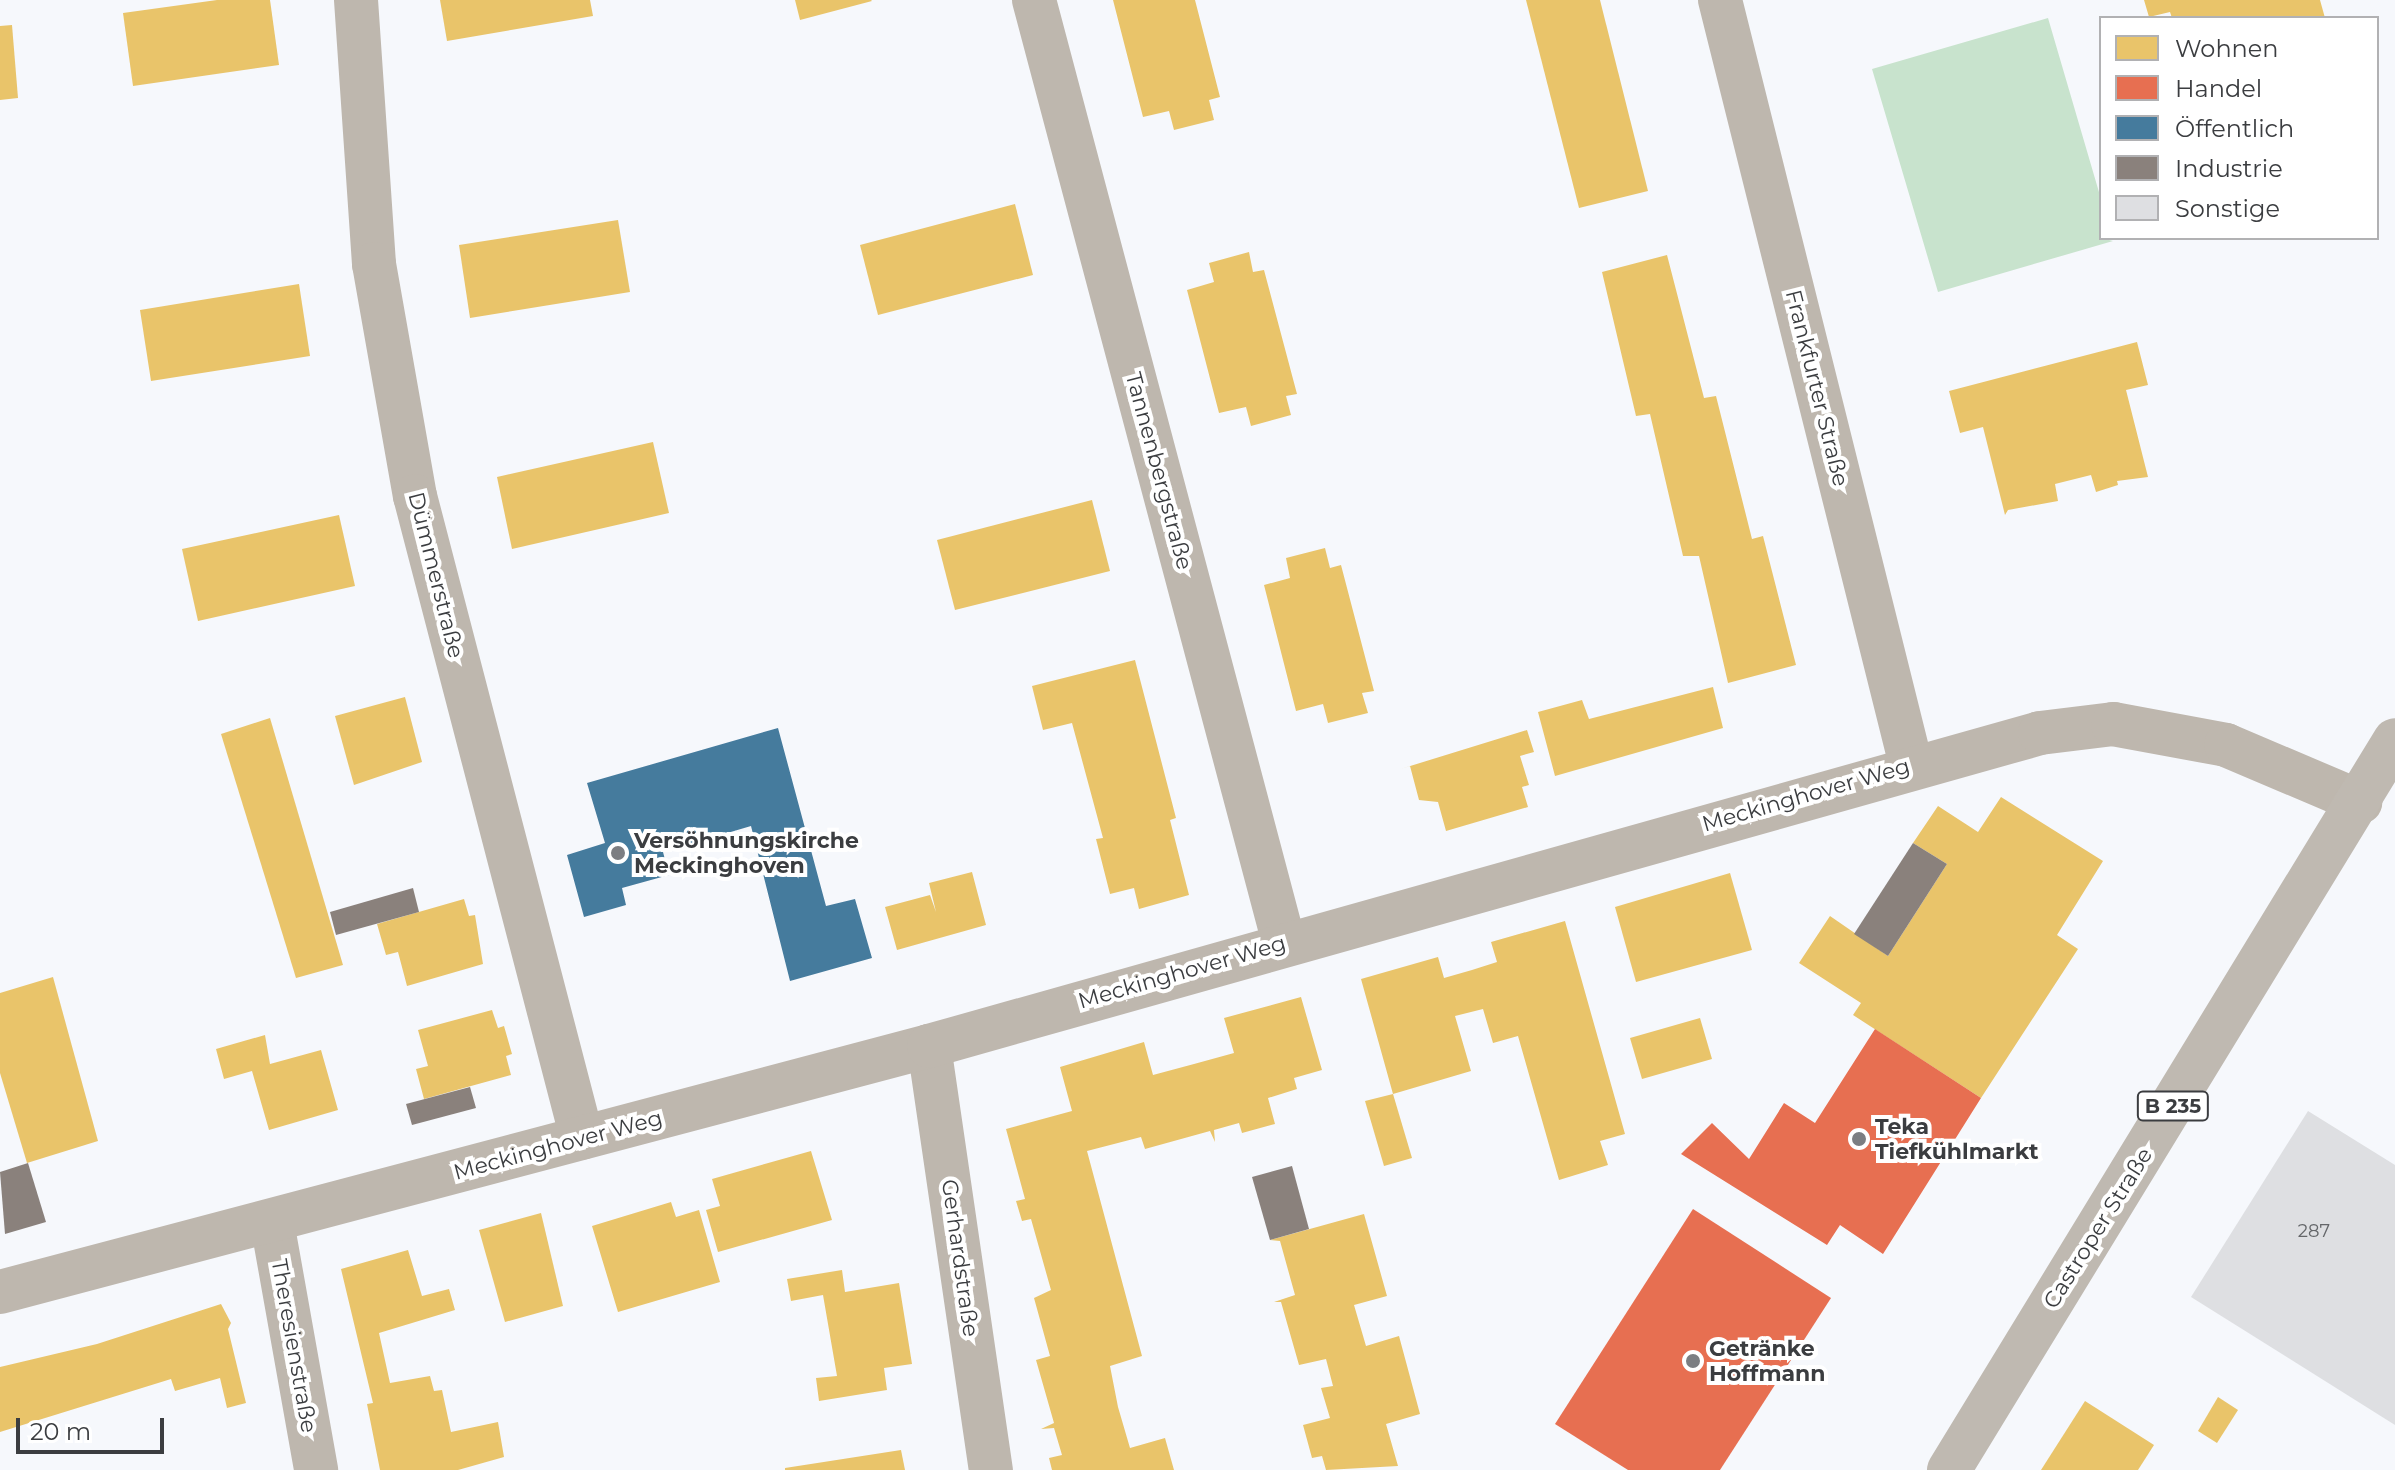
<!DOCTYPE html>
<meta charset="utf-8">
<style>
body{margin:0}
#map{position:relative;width:2395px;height:1470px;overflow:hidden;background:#f6f8fc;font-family:Montserrat,sans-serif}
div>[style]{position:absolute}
.green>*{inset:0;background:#c8e3cd}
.homes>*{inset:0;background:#e9c46a}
.shops>*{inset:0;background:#e76f51}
.public>*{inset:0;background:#457b9d}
.industry>*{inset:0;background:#8a817c}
.building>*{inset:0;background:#dedfe2}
.minor>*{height:44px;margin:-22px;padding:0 22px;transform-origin:22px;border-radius:22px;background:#beb7ae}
.primary>*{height:44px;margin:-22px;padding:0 22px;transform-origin:22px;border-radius:22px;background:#bfb9b1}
.dots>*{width:22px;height:22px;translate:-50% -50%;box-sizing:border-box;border:4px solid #fff;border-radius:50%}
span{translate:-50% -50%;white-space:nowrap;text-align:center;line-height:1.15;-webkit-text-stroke:8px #fff;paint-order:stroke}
.number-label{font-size:18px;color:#646669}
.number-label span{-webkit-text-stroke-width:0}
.shield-label span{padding:2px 6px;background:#fff;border:2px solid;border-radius:6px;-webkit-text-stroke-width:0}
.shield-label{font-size:20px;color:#3b3d40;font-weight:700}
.street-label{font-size:22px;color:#3b3d40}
.poi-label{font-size:22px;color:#3b3d40;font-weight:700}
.left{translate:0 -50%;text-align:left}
.legend{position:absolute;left:2099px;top:16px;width:280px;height:224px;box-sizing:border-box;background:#fff;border:2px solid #b1b1b3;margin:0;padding:10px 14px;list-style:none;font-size:24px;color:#3b3d40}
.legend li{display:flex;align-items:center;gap:16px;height:40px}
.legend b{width:40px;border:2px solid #b1b1b3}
.scale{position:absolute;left:16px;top:1418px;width:148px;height:36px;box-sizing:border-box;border:4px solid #3b3d40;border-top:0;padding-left:10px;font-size:24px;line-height:28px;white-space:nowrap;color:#3b3d40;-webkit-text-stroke:6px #fff;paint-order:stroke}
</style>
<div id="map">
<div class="green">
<div style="clip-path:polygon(2048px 18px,2101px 199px,2101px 238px,2113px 241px,1938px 292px,1872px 69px)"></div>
</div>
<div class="homes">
<div style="clip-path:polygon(217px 0,270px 0,279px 65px,133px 86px,123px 13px)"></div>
<div style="clip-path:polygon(440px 0,590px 0,593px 16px,447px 41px)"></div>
<div style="clip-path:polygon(795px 0,871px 0,872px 1px,800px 20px)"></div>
<div style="clip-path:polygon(1113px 0,1195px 0,1220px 97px,1209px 100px,1214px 120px,1174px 130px,1169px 111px,1143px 117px)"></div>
<div style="clip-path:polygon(1526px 0,1600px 0,1648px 191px,1579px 208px)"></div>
<div style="clip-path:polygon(2144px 0,2320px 0,2325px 18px,2172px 18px,2170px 12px,2149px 17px)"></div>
<div style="clip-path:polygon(12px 25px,18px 98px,0 100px,0 26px)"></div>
<div style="clip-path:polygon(1015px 204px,1033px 275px,878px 315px,860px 245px)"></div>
<div style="clip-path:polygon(618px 220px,630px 292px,470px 318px,459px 245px)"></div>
<div style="clip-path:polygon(1249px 252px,1253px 272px,1264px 270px,1297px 394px,1286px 396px,1291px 415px,1251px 426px,1246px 407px,1219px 413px,1187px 290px,1214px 282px,1209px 263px)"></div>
<div style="clip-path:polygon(1667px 255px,1704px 398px,1716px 396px,1752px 539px,1763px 536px,1796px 665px,1728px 683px,1699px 556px,1683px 556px,1650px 414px,1636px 416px,1602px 272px)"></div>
<div style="clip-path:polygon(299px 284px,310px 356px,151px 381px,140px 310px)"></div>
<div style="clip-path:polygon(2137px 342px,2148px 385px,2126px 390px,2148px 477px,2117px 481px,2118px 485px,2096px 492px,2091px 475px,2055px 484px,2058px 501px,2008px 510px,2005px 515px,1983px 427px,1960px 433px,1949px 391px)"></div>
<div style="clip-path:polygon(653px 442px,669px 513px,512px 549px,497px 477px)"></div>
<div style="clip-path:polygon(1092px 500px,1110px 571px,955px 610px,937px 540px)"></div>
<div style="clip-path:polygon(339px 515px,355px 586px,198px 621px,182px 549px)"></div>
<div style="clip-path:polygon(1325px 548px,1330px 568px,1341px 565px,1374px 691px,1362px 693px,1368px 713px,1328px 723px,1323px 704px,1296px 711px,1264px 585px,1290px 578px,1286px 558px)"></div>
<div style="clip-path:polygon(1135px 660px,1176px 818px,1170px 820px,1189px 895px,1139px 909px,1134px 888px,1110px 894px,1096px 839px,1103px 838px,1072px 723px,1043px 730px,1032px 686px)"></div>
<div style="clip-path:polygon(1713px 687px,1723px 728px,1555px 776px,1538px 712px,1582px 700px,1589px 719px)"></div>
<div style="clip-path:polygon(405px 697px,422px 762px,354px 785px,335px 716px)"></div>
<div style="clip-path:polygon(270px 718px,343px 965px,296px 978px,221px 734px)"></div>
<div style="clip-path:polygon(1527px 730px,1534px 752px,1520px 756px,1529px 785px,1522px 787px,1528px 807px,1446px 831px,1438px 802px,1419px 800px,1410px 766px,1394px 771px)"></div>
<div style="clip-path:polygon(2001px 797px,2103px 861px,2057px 935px,2078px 949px,1981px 1098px,1853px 1015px,1861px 1003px,1799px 963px,1830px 916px,1888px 956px,1947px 864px,1913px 843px,1938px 806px,1978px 832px)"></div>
<div style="clip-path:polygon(972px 872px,986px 925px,897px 950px,885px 907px,930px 895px,936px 912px,929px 883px)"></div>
<div style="clip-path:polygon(1730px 873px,1752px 950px,1636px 982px,1615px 907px)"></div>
<div style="clip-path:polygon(464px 899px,469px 916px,475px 915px,483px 964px,407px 986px,398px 952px,386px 955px,377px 924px)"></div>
<div style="clip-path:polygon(1565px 921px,1625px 1134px,1600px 1141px,1608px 1165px,1559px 1180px,1518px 1036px,1493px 1043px,1483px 1009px,1455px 1016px,1471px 1071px,1393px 1094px,1361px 979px,1438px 957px,1444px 978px,1472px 970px,1497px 962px,1491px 942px)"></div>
<div style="clip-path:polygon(53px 977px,98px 1141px,27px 1163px,0 1073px,0 993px)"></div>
<div style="clip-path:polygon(1301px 997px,1322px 1070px,1294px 1078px,1297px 1089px,1268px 1098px,1275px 1124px,1242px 1133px,1239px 1123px,1214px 1130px,1215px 1142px,1210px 1131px,1145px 1149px,1141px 1137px,1087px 1151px,1142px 1356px,1110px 1366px,1118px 1407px,1130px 1448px,1165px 1438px,1174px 1470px,1052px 1470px,1049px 1458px,1062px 1455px,1054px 1428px,1041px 1429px,1054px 1423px,1036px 1360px,1050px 1356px,1034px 1298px,1051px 1290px,1031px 1219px,1022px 1221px,1016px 1201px,1025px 1199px,1006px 1129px,1072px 1111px,1060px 1067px,1144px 1042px,1153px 1075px,1194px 1064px,1234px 1053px,1224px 1018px)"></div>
<div style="clip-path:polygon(492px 1010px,498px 1028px,504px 1026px,512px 1054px,506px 1056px,511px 1075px,424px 1099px,416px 1069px,428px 1066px,418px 1030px)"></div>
<div style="clip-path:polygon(1700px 1018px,1712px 1059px,1642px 1079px,1630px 1038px)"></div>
<div style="clip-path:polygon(265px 1035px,270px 1064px,321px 1050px,338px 1110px,269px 1130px,252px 1071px,224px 1079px,216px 1049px)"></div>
<div style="clip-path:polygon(1393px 1094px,1412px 1158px,1384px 1166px,1365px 1101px)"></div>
<div style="clip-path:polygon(811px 1151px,832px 1220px,718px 1252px,706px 1210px,720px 1206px,712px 1179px)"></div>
<div style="clip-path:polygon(671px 1202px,676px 1217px,699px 1210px,720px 1282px,618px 1312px,592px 1226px)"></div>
<div style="clip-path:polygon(541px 1213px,563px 1306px,505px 1322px,479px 1230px)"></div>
<div style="clip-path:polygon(1364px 1214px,1387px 1296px,1354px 1305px,1366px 1346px,1399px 1336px,1420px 1414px,1386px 1424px,1398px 1466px,1326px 1470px,1322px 1456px,1312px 1458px,1303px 1425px,1330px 1418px,1321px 1388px,1333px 1386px,1326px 1359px,1299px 1365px,1281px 1302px,1274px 1302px,1295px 1295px,1280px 1241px,1270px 1240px)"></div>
<div style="clip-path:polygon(408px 1250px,422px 1296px,449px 1289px,455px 1310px,379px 1333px,390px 1383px,430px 1376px,434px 1391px,442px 1390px,451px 1432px,498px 1422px,504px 1457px,458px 1470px,380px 1470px,367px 1404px,373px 1403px,341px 1269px)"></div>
<div style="clip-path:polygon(842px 1270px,845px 1292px,899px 1283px,912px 1364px,884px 1368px,887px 1390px,819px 1401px,816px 1378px,837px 1376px,823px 1295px,791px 1301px,787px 1279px)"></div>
<div style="clip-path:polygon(221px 1304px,231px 1323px,228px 1329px,246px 1403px,227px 1408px,220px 1378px,175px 1391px,171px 1379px,0 1432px,0 1367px,97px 1344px)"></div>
<div style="clip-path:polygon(2218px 1397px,2238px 1410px,2217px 1443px,2198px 1431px)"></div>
<div style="clip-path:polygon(2085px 1401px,2154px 1445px,2138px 1470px,2041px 1470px)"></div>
<div style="clip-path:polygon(901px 1450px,905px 1470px,785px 1470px,785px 1468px)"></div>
</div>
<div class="shops">
<div style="clip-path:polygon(1875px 1029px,1981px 1098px,1883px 1254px,1840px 1225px,1827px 1245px,1681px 1154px,1712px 1123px,1749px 1159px,1784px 1103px,1815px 1123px)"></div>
<div style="clip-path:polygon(1693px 1209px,1831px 1298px,1720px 1470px,1628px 1470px,1555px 1424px)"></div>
</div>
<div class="public">
<div style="clip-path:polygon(778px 728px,826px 906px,855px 899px,872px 958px,790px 981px,751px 826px,663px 852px,669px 875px,622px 888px,626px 905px,584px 917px,567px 855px,605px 843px,587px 783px)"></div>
</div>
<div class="industry">
<div style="clip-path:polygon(1913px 843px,1947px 864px,1888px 956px,1854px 934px)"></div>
<div style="clip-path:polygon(413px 888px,419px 912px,336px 935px,330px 912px)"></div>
<div style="clip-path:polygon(470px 1087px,476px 1108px,412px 1125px,406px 1104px)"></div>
<div style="clip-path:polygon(28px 1163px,46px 1222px,5px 1234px,0 1172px)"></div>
<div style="clip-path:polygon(1292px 1166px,1309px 1229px,1270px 1240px,1252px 1177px)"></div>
</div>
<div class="building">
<div style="clip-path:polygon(2308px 1111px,2395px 1165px,2395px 1425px,2191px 1297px)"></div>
</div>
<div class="minor">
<div style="left:356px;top:0;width:265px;rotate:86.1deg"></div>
<div style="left:374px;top:264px;width:236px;rotate:80deg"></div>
<div style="left:415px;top:496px;width:663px;rotate:75.42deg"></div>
<div style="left:1034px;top:0;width:976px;rotate:75.15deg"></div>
<div style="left:1720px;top:0;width:788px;rotate:75.98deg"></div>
<div style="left:929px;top:1046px;width:429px;rotate:81.7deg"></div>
<div style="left:272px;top:1222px;width:252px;rotate:79.9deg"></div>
<div style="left:0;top:1292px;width:961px;rotate:-14.83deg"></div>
<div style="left:929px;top:1046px;width:1154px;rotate:-15.73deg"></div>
<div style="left:2040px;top:733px;width:74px;rotate:-7deg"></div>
<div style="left:2113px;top:724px;width:115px;rotate:10.5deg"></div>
<div style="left:2226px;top:745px;width:146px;rotate:23deg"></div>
</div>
<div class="primary">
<div style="left:1949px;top:1470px;width:855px;rotate:-58.58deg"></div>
</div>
<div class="dots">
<div style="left:618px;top:853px;background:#7c7e82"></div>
<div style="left:1859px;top:1139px;background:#7c7e82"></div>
<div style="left:1693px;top:1361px;background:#7c7e82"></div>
</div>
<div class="number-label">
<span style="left:2314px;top:1231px">287</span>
</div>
<div class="shield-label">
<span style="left:2173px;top:1106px">B 235</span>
</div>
<div class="street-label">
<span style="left:1817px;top:388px;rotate:76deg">Frankfurter Straße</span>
<span style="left:1159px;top:471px;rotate:75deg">Tannenbergstraße</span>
<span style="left:436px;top:575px;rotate:76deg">Dümmerstraße</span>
<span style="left:1806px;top:795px;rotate:-16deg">Meckinghover Weg</span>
<span style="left:1182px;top:972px;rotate:-16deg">Meckinghover Weg</span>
<span style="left:558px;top:1145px;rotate:-15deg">Meckinghover Weg</span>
<span style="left:2098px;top:1228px;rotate:-58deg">Castroper Straße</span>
<span style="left:960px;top:1258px;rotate:82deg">Gerhardstraße</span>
<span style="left:294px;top:1346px;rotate:80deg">Theresienstraße</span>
</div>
<div class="poi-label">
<span class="left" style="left:634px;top:853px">Versöhnungskirche<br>Meckinghoven</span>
<span class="left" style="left:1875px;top:1139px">Teka<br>Tiefkühlmarkt</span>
<span class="left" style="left:1709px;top:1361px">Getränke<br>Hoffmann</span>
</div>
<ul class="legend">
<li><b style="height:22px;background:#e9c46a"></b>Wohnen</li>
<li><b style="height:22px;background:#e76f51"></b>Handel</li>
<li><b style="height:22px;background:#457b9d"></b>Öffentlich</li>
<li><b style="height:22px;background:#8a817c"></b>Industrie</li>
<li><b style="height:22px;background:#dedfe2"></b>Sonstige</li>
</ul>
<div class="scale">20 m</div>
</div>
